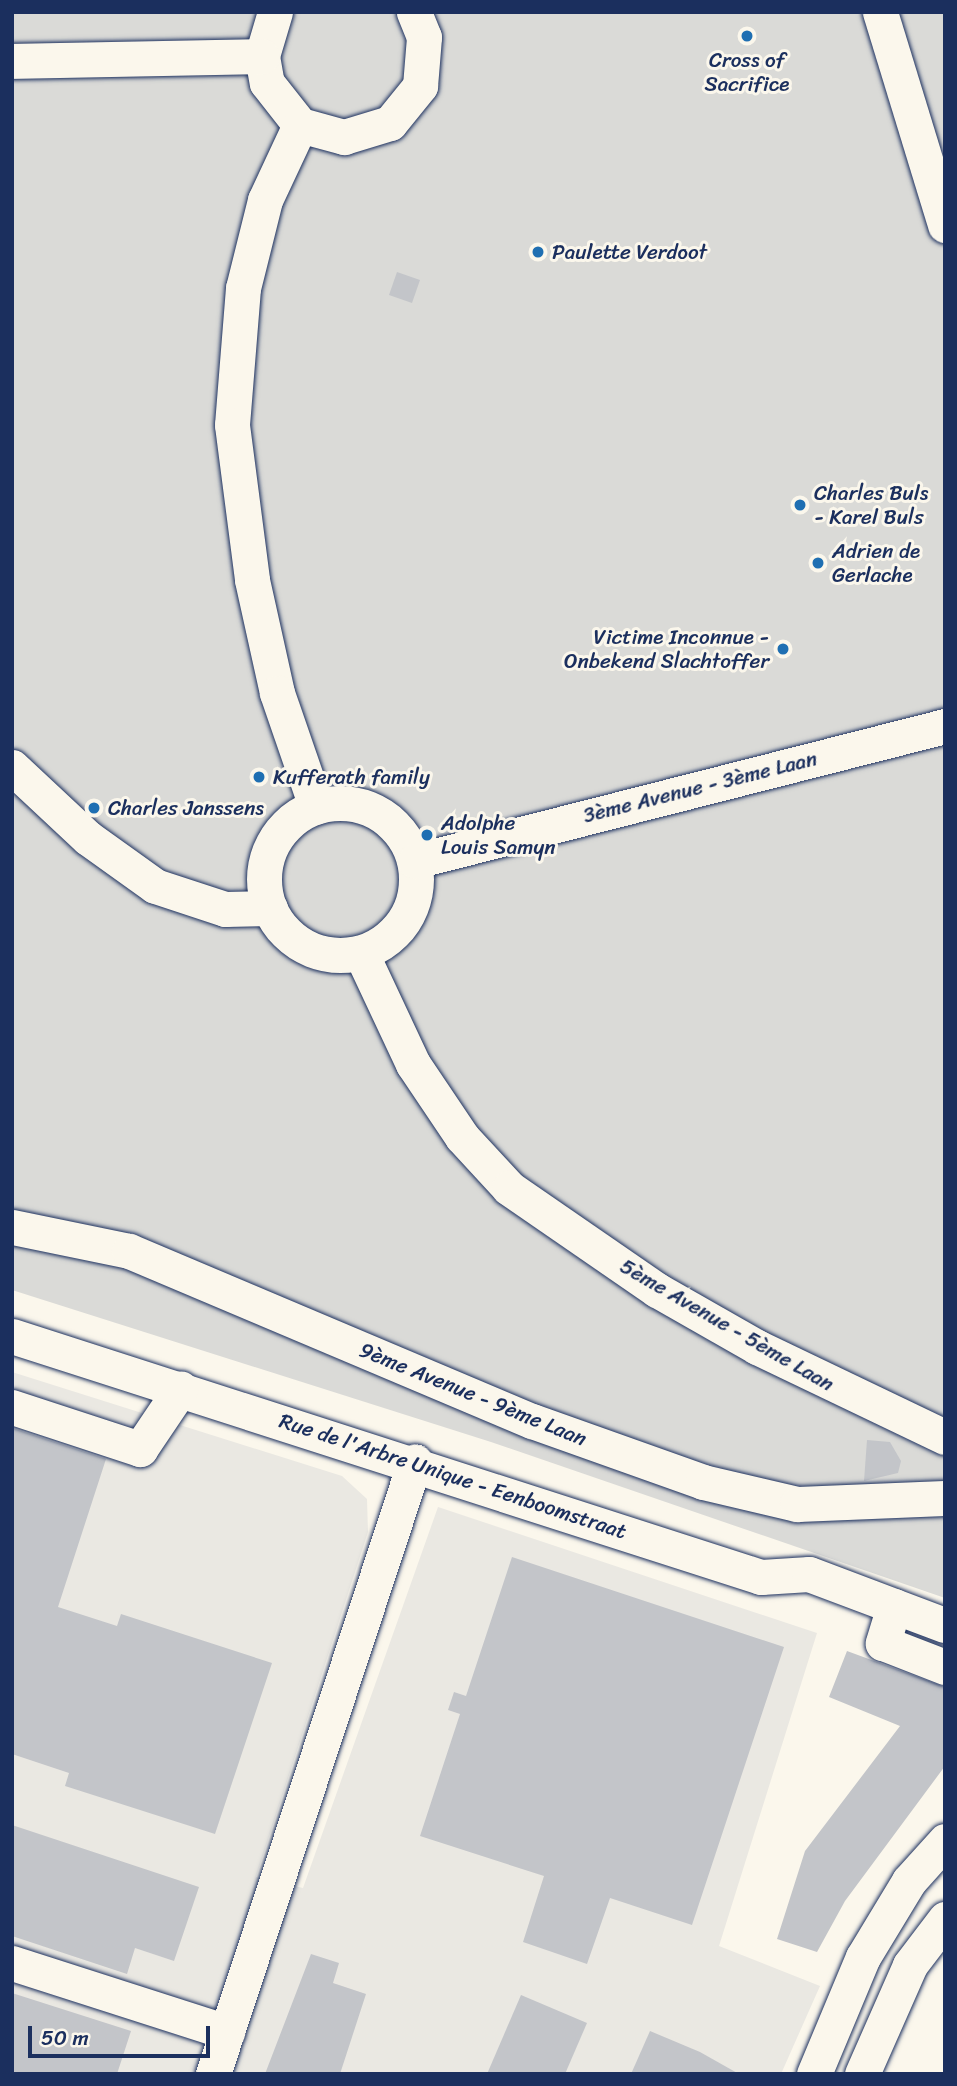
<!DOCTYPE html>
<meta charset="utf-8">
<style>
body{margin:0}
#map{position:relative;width:957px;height:2086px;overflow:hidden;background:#fbf7ec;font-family:Sriracha,sans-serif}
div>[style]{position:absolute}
.built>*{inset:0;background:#eae8e2}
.green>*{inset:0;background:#dadad7}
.building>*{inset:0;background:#c3c5c9}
.roads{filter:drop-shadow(0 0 2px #1b2f5e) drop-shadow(0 0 2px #1b2f5e)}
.minor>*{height:35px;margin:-17.5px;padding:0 17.5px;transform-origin:17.5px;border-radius:17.5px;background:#fbf7ec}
.minor>.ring{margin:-17.5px;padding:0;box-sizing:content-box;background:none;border:35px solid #fbf7ec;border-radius:50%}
.dots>*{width:19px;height:19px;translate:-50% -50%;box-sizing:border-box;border:4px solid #fbf7ec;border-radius:50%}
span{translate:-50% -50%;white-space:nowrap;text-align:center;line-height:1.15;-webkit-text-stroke:6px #fbf7ec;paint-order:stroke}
.poi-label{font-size:21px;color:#1b2f5e}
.left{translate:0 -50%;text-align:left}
.right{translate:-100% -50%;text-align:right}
.street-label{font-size:21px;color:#1b2f5e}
.frame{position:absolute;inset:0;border:14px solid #1b2f5e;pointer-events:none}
.scale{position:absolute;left:28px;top:2026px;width:182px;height:32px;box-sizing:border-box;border:4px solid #1b2f5e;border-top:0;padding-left:9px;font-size:21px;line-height:24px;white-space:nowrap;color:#1b2f5e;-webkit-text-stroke:5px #fbf7ec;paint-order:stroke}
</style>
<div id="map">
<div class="built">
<div style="clip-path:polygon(12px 1372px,342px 1476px,367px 1499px,368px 1532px,256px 1877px,303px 1888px,438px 1507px,817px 1633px,719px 1946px,820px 1986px,781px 2074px,12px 2074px)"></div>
</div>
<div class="green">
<div style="clip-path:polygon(12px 12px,945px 12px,945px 1598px,491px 1442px,12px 1290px)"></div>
</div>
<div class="building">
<div style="clip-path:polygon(397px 272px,420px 280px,412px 303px,389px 295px)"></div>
<div style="clip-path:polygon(12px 1428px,106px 1459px,58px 1607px,117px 1626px,121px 1614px,272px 1663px,215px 1834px,65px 1786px,69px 1773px,12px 1754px)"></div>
<div style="clip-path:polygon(867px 1440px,890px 1442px,901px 1461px,898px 1473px,864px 1481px)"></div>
<div style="clip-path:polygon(512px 1557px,784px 1647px,692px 1925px,610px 1898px,587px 1964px,523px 1942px,544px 1876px,420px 1836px,460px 1714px,448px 1710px,454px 1692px,466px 1696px)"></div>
<div style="clip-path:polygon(847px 1651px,945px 1687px,945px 1766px,845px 1901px,817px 1952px,777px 1939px,805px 1851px,900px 1726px,829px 1697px)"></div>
<div style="clip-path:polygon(12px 1825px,199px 1887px,174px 1961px,135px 1948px,127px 1974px,12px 1936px)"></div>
<div style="clip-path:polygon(311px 1954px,339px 1963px,333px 1983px,366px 1994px,340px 2074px,265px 2074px)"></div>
<div style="clip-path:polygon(12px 1993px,131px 2031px,117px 2074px,12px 2074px)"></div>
<div style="clip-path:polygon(521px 1995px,587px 2023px,565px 2074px,487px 2074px)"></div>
<div style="clip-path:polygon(650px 2031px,700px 2052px,739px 2074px,631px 2074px)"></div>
</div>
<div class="roads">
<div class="minor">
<div style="left:275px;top:12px;width:46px;rotate:106.5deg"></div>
<div style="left:262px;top:56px;width:27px;rotate:80deg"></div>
<div style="left:267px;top:83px;width:53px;rotate:51.8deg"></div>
<div style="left:300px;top:125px;width:46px;rotate:15.3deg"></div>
<div style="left:344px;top:137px;width:48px;rotate:-16.9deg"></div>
<div style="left:390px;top:123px;width:48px;rotate:-51deg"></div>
<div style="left:420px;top:86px;width:49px;rotate:-85.3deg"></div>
<div style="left:424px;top:37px;width:27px;rotate:-112deg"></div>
<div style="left:880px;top:12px;width:223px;rotate:73deg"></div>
<div style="left:12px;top:61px;width:250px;rotate:-1.1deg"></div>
<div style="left:300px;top:125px;width:83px;rotate:115deg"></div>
<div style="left:265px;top:200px;width:91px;rotate:104deg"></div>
<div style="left:243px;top:288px;width:137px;rotate:94.6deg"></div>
<div style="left:232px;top:425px;width:156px;rotate:82.6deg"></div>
<div style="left:252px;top:580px;width:116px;rotate:77.5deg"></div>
<div style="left:277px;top:693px;width:120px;rotate:71deg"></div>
<div style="left:12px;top:767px;width:104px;rotate:43.1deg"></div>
<div style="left:88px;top:838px;width:82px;rotate:35.6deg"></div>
<div style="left:155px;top:886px;width:74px;rotate:18.2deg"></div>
<div style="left:225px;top:909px;width:45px;rotate:-1.3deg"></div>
<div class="ring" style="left:264px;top:803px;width:117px;height:117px"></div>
<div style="left:415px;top:861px;width:547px;rotate:-14.29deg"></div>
<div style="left:361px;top:953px;width:123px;rotate:64.9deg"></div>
<div style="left:413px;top:1064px;width:88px;rotate:56.1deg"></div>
<div style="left:462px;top:1137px;width:69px;rotate:47.3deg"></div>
<div style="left:509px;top:1188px;width:180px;rotate:34.6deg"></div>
<div style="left:657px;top:1290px;width:115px;rotate:29.7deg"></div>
<div style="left:757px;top:1347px;width:208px;rotate:25.6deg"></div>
<div style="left:12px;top:1227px;width:119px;rotate:11.6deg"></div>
<div style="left:129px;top:1251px;width:437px;rotate:22.9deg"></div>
<div style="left:532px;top:1421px;width:182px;rotate:19.6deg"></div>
<div style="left:703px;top:1482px;width:97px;rotate:13.2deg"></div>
<div style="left:797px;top:1504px;width:148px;rotate:-2.3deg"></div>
<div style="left:12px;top:1336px;width:787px;rotate:17.84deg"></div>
<div style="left:761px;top:1577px;width:48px;rotate:-3.6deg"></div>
<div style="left:809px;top:1574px;width:145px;rotate:20.6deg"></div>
<div style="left:12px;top:1407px;width:135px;rotate:18.2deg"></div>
<div style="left:140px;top:1449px;width:73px;rotate:-56.1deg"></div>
<div style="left:894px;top:1606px;width:39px;rotate:107deg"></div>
<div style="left:883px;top:1643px;width:66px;rotate:21.2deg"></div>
<div style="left:12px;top:1963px;width:226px;rotate:17.8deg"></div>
<div style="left:213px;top:2074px;width:645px;rotate:-71.76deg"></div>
<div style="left:814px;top:2074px;width:127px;rotate:-67.3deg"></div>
<div style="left:863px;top:1957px;width:89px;rotate:-58.8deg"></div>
<div style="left:909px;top:1881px;width:54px;rotate:-48deg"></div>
<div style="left:862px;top:2074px;width:119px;rotate:-66.2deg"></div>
<div style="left:910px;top:1965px;width:58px;rotate:-52.7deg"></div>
</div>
</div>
<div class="dots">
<div style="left:747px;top:36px;background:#1f6fb2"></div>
<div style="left:538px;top:252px;background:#1f6fb2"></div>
<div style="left:800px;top:505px;background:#1f6fb2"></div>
<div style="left:818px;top:563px;background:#1f6fb2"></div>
<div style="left:783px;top:649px;background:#1f6fb2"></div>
<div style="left:259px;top:777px;background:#1f6fb2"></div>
<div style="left:94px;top:808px;background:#1f6fb2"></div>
<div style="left:427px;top:835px;background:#1f6fb2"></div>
</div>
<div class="poi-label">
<span style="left:747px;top:72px">Cross of<br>Sacrifice</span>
<span class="left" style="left:552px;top:252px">Paulette Verdoot</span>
<span class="left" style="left:814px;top:505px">Charles Buls<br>- Karel Buls</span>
<span class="left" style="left:832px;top:563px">Adrien de<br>Gerlache</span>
<span class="right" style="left:769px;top:649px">Victime Inconnue -<br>Onbekend Slachtoffer</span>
<span class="left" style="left:273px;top:777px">Kufferath family</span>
<span class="left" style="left:108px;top:808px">Charles Janssens</span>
<span class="left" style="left:441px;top:835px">Adolphe<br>Louis Samyn</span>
</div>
<div class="street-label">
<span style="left:700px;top:787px;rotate:-14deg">3ème Avenue - 3ème Laan</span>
<span style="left:727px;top:1325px;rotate:30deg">5ème Avenue - 5ème Laan</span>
<span style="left:473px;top:1394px;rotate:22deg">9ème Avenue - 9ème Laan</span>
<span style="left:453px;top:1476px;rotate:18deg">Rue de l'Arbre Unique - Eenboomstraat</span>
</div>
<div class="frame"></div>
<div class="scale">50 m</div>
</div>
